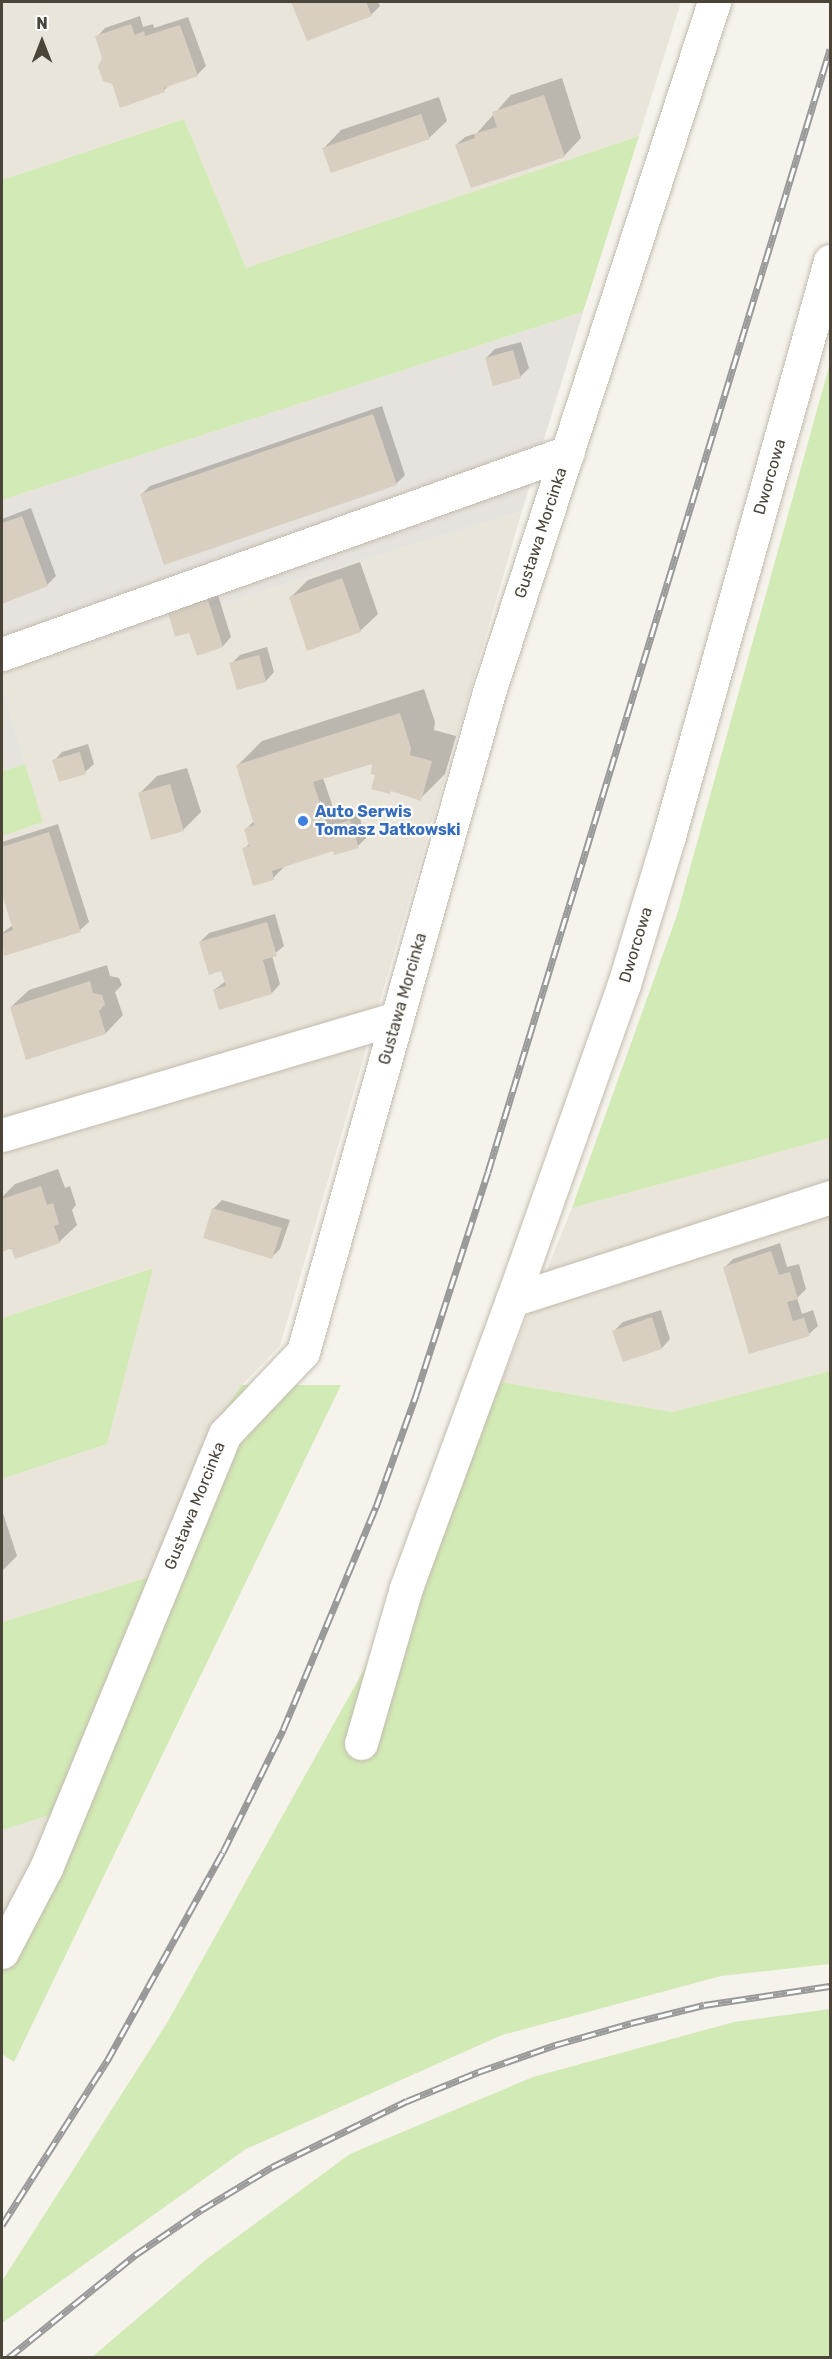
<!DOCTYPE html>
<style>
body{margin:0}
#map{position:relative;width:832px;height:2359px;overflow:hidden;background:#f6f3ec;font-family:Rubik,sans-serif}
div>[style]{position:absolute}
.residential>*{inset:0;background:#eae5da}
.industrial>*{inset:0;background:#e6e2dd}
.green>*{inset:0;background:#d2eab5}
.shadow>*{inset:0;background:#0003}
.building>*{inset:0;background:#d8cfc1}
.roads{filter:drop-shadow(0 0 2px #c2bbae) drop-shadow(0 0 2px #c2bbae)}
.minor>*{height:33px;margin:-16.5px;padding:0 16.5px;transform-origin:16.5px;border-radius:16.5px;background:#fff}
.rail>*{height:7px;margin-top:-3.5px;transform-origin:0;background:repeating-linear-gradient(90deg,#fff 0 14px,#9a9a9a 0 28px);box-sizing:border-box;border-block:2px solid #9a9a9a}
.dots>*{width:16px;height:16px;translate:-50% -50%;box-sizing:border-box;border:3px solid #fff;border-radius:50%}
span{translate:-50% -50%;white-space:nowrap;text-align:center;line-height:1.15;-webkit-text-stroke:4.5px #fff;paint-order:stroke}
.street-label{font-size:16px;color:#4b4439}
.shop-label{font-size:16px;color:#366cbe;font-weight:700}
.left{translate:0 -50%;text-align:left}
.frame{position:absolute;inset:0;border:3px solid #4b4439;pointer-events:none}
.north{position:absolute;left:12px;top:12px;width:60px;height:60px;-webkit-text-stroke:4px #fff;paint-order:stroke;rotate:0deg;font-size:16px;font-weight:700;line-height:24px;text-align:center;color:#4b4439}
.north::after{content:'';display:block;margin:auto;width:21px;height:27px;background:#4b4439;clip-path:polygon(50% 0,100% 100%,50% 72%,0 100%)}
</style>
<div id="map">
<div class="residential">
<div style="clip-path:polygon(2px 2px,681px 2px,639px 136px,246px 268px,184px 119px,2px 180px)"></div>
<div style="clip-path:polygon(522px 511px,280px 1346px,242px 1385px,149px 1577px,2px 1622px,2px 1479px,107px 1444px,152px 1268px,2px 1318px,2px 836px,42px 822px,2px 686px,2px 671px)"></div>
<div style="clip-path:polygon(830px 1138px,830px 1371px,672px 1412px,501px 1382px,572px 1208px)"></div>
<div style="clip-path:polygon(59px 1811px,2px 1928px,2px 1830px)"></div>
</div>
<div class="industrial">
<div style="clip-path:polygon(583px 312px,522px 511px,2px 671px,2px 500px)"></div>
<div style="clip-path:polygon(2px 686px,25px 764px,2px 771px)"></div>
</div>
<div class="green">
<div style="clip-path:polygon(184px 119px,246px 268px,639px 136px,583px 312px,2px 500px,2px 180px)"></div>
<div style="clip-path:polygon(830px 363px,830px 1138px,572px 1208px,677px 915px)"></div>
<div style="clip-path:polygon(25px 764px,43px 822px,2px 836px,2px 771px)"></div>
<div style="clip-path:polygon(153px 1268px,107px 1444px,2px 1479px,2px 1318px)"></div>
<div style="clip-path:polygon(830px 1371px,830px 1964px,721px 1976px,502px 2035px,246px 2149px,2px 2323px,2px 2281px,167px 2023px,439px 1535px,501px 1382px,672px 1412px)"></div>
<div style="clip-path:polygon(242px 1385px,341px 1385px,14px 2062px,2px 2054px,2px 1928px,59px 1812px,2px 1830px,2px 1622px,149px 1577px,211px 1430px)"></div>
<div style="clip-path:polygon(830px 2009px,830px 2357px,92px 2357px,207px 2259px,350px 2154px,533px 2077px,734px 2022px)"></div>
</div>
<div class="shadow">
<div style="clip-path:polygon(293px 2px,378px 2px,380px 6px,371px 15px,308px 40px)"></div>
<div style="clip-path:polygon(140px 16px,143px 27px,153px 24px,154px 28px,188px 17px,206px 66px,197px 75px,171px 84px,164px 90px,104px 59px,97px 37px,105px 28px)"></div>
<div style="clip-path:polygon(562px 78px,581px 138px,564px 156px,456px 145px,465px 137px,477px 133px,511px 95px)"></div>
<div style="clip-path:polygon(439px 97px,447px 121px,429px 138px,324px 148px,341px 130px)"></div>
<div style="clip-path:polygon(521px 342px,529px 368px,520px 377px,486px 358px,495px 349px)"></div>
<div style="clip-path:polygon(382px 406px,405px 475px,396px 484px,142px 494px,150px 486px)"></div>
<div style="clip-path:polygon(31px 508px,56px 576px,47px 585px,2px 602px,2px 519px)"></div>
<div style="clip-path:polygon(360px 562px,378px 614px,360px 631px,290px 598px,308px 580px)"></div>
<div style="clip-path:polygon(217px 592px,231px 637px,223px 646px,198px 654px,190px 631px,169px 613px,178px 604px)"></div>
<div style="clip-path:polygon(267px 647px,274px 672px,266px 681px,238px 688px,231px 664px,240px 655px)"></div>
<div style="clip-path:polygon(424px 689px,435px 722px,434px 730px,456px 736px,445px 774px,420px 799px,393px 789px,389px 793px,377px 774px,374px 761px,323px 778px,337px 819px,358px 812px,366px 838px,358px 846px,334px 849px,287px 864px,273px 878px,244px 849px,250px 843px,246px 829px,255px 820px,237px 766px,262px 741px)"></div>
<div style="clip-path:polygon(88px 744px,94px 764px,85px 772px,54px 761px,62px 752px)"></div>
<div style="clip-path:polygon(187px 768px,201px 812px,184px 829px,153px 838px,140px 793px,157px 776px)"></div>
<div style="clip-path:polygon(58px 824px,89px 922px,80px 930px,5px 954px,2px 933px,13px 925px,2px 889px,2px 842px)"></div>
<div style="clip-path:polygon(275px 914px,284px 946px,272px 956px,280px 984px,272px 993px,214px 990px,226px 981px,222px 969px,200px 942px,209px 933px)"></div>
<div style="clip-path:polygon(107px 965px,110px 976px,119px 978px,122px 985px,115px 992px,123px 1015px,106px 1033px,27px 1058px,11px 1007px,29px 990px)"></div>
<div style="clip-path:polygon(58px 1169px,65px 1188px,70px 1186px,76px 1205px,72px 1210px,77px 1225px,59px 1242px,2px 1250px,2px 1197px,15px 1184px)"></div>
<div style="clip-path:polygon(222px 1200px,290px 1220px,280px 1249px,272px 1257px,213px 1209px)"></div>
<div style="clip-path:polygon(780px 1243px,787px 1267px,799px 1264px,806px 1289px,797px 1298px,802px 1314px,813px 1310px,818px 1326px,809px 1334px,724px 1268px,733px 1259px)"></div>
<div style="clip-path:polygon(661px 1310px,670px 1339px,662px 1348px,614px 1331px,623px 1322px)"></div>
<div style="clip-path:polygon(2px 1510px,17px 1556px,2px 1571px)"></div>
</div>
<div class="building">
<div style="clip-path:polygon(291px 2px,366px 2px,372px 16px,307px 41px)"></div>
<div style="clip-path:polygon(131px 24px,135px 35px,144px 31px,145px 36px,180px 25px,198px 76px,164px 88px,165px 92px,120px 108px,112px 84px,103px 81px,98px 67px,102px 58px,95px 36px)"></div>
<div style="clip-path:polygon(544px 95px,565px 157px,471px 188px,455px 145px,475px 138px,474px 134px,497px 127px,492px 112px)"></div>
<div style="clip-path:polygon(421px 114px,430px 139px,331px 173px,322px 148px)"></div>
<div style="clip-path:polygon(513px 350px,521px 378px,493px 386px,485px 358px)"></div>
<div style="clip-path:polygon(373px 414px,397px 485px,164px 565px,140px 494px)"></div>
<div style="clip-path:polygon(22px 516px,48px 586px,2px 604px,2px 523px)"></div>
<div style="clip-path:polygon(342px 578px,361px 632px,307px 651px,289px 597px)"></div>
<div style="clip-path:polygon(208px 600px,223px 647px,197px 656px,189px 633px,175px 637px,168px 612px)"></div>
<div style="clip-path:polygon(259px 655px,266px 682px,237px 690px,229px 663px)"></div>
<div style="clip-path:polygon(400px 713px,411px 748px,410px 755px,432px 761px,421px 801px,391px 791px,390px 794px,371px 789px,375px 775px,371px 774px,372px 764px,313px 782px,328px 827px,350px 820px,359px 848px,334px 855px,333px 851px,272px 871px,274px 880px,253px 886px,242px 848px,249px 846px,244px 829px,254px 825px,236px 765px)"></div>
<div style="clip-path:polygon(80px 752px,86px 774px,59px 782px,52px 760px)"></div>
<div style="clip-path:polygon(170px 784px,184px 831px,151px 840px,138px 793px)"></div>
<div style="clip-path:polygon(49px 832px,81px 932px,4px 956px,2px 934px,13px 930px,2px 894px,2px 847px)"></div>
<div style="clip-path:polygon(267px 922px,277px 956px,263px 960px,272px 994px,219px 1010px,213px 990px,226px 986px,221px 971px,209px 975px,199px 942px)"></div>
<div style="clip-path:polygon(90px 981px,93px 993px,102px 995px,105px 1004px,99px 1011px,106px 1034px,26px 1060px,10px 1007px)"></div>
<div style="clip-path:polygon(41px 1186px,47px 1205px,53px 1203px,59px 1224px,54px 1226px,60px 1243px,15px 1259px,11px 1248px,2px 1252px,2px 1199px)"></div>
<div style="clip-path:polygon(212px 1208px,282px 1228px,272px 1259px,203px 1238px)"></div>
<div style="clip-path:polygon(771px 1251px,779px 1275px,790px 1272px,798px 1299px,787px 1302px,793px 1321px,804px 1318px,810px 1336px,749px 1354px,723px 1267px)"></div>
<div style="clip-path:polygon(652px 1317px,662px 1349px,623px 1362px,612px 1331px)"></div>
</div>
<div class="roads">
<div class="minor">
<div style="left:830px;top:261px;width:597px;rotate:105.64deg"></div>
<div style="left:669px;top:836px;width:155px;rotate:106.9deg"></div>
<div style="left:624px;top:984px;width:335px;rotate:109.5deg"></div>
<div style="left:512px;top:1300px;width:334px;rotate:-17.9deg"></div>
<div style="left:2px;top:654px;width:601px;rotate:-19.64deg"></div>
<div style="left:2px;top:1135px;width:412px;rotate:-16.5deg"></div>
<div style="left:361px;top:1743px;width:161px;rotate:-73.8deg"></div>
<div style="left:406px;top:1588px;width:307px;rotate:-69.8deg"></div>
<div style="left:2px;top:1952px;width:95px;rotate:-62.4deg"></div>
<div style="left:46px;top:1868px;width:469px;rotate:-67.6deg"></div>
<div style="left:225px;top:1434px;width:113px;rotate:-46.4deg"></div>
<div style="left:303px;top:1352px;width:686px;rotate:-74.26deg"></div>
<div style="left:489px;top:692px;width:726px;rotate:-71.94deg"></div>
</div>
</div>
<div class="rail">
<div style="left:2px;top:2225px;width:195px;rotate:-57.4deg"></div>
<div style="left:107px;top:2061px;width:239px;rotate:-61deg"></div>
<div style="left:223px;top:1852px;width:136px;rotate:-63.8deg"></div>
<div style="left:283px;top:1730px;width:242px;rotate:-67.4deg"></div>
<div style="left:376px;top:1507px;width:119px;rotate:-70.3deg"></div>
<div style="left:416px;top:1395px;width:234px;rotate:-72.1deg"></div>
<div style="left:488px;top:1172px;width:1174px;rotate:-73.06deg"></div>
<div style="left:8px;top:2358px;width:164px;rotate:-39deg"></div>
<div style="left:135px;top:2255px;width:80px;rotate:-34.3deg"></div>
<div style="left:201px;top:2210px;width:83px;rotate:-31.2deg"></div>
<div style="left:272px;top:2167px;width:150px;rotate:-26.1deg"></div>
<div style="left:407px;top:2101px;width:77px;rotate:-22.2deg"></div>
<div style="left:478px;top:2072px;width:82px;rotate:-19.3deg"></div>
<div style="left:555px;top:2045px;width:79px;rotate:-16.1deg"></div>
<div style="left:631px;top:2023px;width:75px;rotate:-13.9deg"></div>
<div style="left:704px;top:2005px;width:127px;rotate:-8.6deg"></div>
</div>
<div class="dots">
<div style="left:303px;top:821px;background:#3f7fe0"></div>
</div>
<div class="street-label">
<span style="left:770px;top:477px;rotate:-74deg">Dworcowa</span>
<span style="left:541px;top:533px;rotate:-72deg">Gustawa Morcinka</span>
<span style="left:636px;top:945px;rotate:-73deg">Dworcowa</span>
<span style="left:403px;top:999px;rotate:-74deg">Gustawa Morcinka</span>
<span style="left:195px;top:1506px;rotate:-68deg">Gustawa Morcinka</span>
</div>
<div class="shop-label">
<span class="left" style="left:315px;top:821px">Auto Serwis<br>Tomasz Jatkowski</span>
</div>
<div class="frame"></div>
<div class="north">N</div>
</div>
